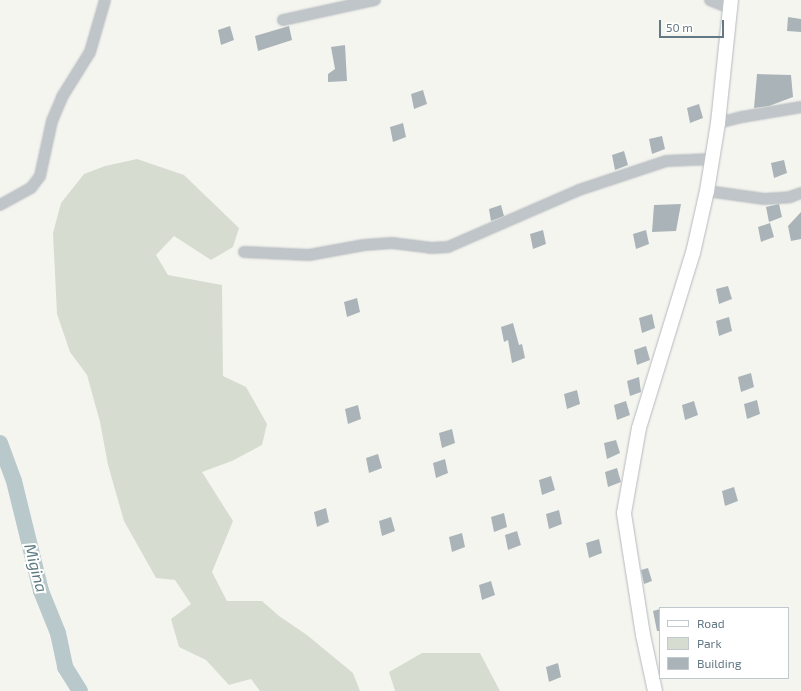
<!DOCTYPE html>
<style>
body{margin:0}
#map{position:relative;width:801px;height:691px;overflow:hidden;background:#f5f5f0;font-family:"Exo 2",sans-serif}
div>[style]{position:absolute}
.green>*{inset:0;background:#d7dcd1}
.river>*{height:16px;margin:-8px;padding:0 8px;transform-origin:8px;border-radius:8px;background:#b8c8cb}
.building>*{inset:0;background:#aab4b8}
.roads{filter:drop-shadow(0 0 1px #b4babe) drop-shadow(0 0 1px #b4babe)}
.street>*{height:10px;margin:-5px;padding:0 5px;transform-origin:5px;border-radius:5px;background:#bfc5c8}
.secondary>*{height:14px;margin:-7px;padding:0 7px;transform-origin:7px;border-radius:7px;background:#fff}
span{translate:-50% -50%;white-space:nowrap;text-align:center;line-height:1.15;-webkit-text-stroke:4px #fff;paint-order:stroke}
.water-label{font-size:16px;color:#5d7b81;font-style:italic}
.legend{position:absolute;left:659px;top:607px;width:130px;height:72px;box-sizing:border-box;background:#fff;border:1px solid #c0c9ce;margin:0;padding:5px 7px;list-style:none;font-size:12px;color:#627884}
.legend li{display:flex;align-items:center;gap:8px;height:20px}
.legend b{width:20px;border:1px solid #c0c9ce}
.scale{position:absolute;left:659px;top:20px;width:65px;height:18px;box-sizing:border-box;border:2px solid #627884;border-top:0;padding-left:5px;font-size:12px;line-height:14px;white-space:nowrap;color:#627884;-webkit-text-stroke:3px #fff;paint-order:stroke}
</style>
<div id="map">
<div class="green">
<div style="clip-path:polygon(137px 159px,184px 175px,239px 228px,233px 247px,211px 260px,174px 236px,156px 255px,168px 275px,222px 285px,223px 376px,246px 387px,267px 424px,262px 445px,232px 461px,202px 472px,233px 521px,212px 572px,227px 601px,262px 601px,279px 616px,307px 635px,353px 673px,360px 691px,260px 691px,251px 679px,229px 685px,206px 660px,179px 647px,171px 619px,191px 604px,175px 580px,156px 578px,124px 521px,108px 465px,100px 422px,87px 375px,70px 352px,57px 314px,53px 233px,61px 203px,84px 174px,105px 166px)"></div>
<div style="clip-path:polygon(422px 653px,480px 653px,500px 691px,395px 691px,389px 672px)"></div>
</div>
<div class="river">
<div style="left:0;top:443px;width:40px;rotate:69.8deg"></div>
<div style="left:14px;top:481px;width:113px;rotate:76.2deg"></div>
<div style="left:41px;top:591px;width:45px;rotate:68deg"></div>
<div style="left:58px;top:633px;width:35px;rotate:78deg"></div>
<div style="left:65px;top:667px;width:28px;rotate:58deg"></div>
</div>
<div class="building">
<div style="clip-path:polygon(788px 17px,801px 19px,801px 32px,787px 31px)"></div>
<div style="clip-path:polygon(230px 26px,234px 40px,221px 45px,218px 30px)"></div>
<div style="clip-path:polygon(289px 26px,292px 40px,258px 51px,255px 36px)"></div>
<div style="clip-path:polygon(345px 45px,347px 81px,328px 82px,328px 74px,335px 69px,331px 47px)"></div>
<div style="clip-path:polygon(757px 74px,791px 75px,793px 97px,769px 106px,754px 108px)"></div>
<div style="clip-path:polygon(423px 90px,427px 104px,414px 109px,411px 94px)"></div>
<div style="clip-path:polygon(699px 104px,703px 118px,690px 123px,687px 108px)"></div>
<div style="clip-path:polygon(403px 123px,406px 137px,393px 142px,390px 127px)"></div>
<div style="clip-path:polygon(662px 136px,665px 149px,652px 154px,649px 139px)"></div>
<div style="clip-path:polygon(624px 151px,628px 165px,615px 170px,612px 155px)"></div>
<div style="clip-path:polygon(784px 160px,787px 173px,774px 178px,771px 163px)"></div>
<div style="clip-path:polygon(681px 204px,676px 231px,652px 232px,654px 205px)"></div>
<div style="clip-path:polygon(779px 204px,782px 217px,769px 222px,766px 207px)"></div>
<div style="clip-path:polygon(501px 205px,504px 216px,491px 221px,489px 209px)"></div>
<div style="clip-path:polygon(801px 212px,801px 239px,791px 241px,788px 226px)"></div>
<div style="clip-path:polygon(770px 223px,774px 237px,761px 242px,758px 227px)"></div>
<div style="clip-path:polygon(543px 230px,546px 244px,533px 249px,530px 234px)"></div>
<div style="clip-path:polygon(646px 230px,649px 244px,636px 249px,633px 234px)"></div>
<div style="clip-path:polygon(728px 286px,732px 299px,719px 304px,716px 289px)"></div>
<div style="clip-path:polygon(357px 298px,360px 312px,347px 317px,344px 302px)"></div>
<div style="clip-path:polygon(652px 314px,655px 328px,642px 333px,639px 318px)"></div>
<div style="clip-path:polygon(729px 317px,732px 331px,719px 336px,716px 321px)"></div>
<div style="clip-path:polygon(513px 323px,519px 345px,522px 344px,525px 358px,512px 363px,508px 340px,504px 342px,501px 327px)"></div>
<div style="clip-path:polygon(646px 346px,650px 360px,637px 365px,634px 350px)"></div>
<div style="clip-path:polygon(751px 373px,754px 387px,741px 392px,738px 377px)"></div>
<div style="clip-path:polygon(639px 377px,641px 392px,630px 396px,627px 381px)"></div>
<div style="clip-path:polygon(577px 390px,580px 404px,567px 409px,564px 394px)"></div>
<div style="clip-path:polygon(757px 400px,760px 414px,747px 419px,744px 404px)"></div>
<div style="clip-path:polygon(626px 401px,630px 415px,617px 420px,614px 405px)"></div>
<div style="clip-path:polygon(694px 401px,698px 415px,685px 420px,682px 405px)"></div>
<div style="clip-path:polygon(358px 405px,361px 419px,348px 424px,345px 409px)"></div>
<div style="clip-path:polygon(452px 429px,455px 443px,442px 448px,439px 433px)"></div>
<div style="clip-path:polygon(616px 440px,620px 453px,607px 459px,604px 443px)"></div>
<div style="clip-path:polygon(378px 454px,382px 468px,369px 473px,366px 458px)"></div>
<div style="clip-path:polygon(445px 459px,448px 473px,436px 478px,433px 463px)"></div>
<div style="clip-path:polygon(617px 468px,621px 482px,608px 487px,605px 472px)"></div>
<div style="clip-path:polygon(551px 476px,555px 490px,542px 495px,539px 480px)"></div>
<div style="clip-path:polygon(734px 487px,738px 501px,725px 506px,722px 491px)"></div>
<div style="clip-path:polygon(326px 508px,329px 522px,317px 527px,314px 512px)"></div>
<div style="clip-path:polygon(559px 510px,562px 524px,549px 529px,546px 514px)"></div>
<div style="clip-path:polygon(504px 513px,507px 527px,494px 532px,491px 517px)"></div>
<div style="clip-path:polygon(391px 517px,395px 531px,382px 536px,379px 521px)"></div>
<div style="clip-path:polygon(517px 531px,521px 545px,508px 550px,505px 535px)"></div>
<div style="clip-path:polygon(462px 533px,465px 547px,452px 552px,449px 537px)"></div>
<div style="clip-path:polygon(599px 539px,602px 553px,589px 558px,586px 543px)"></div>
<div style="clip-path:polygon(648px 568px,652px 581px,644px 584px,641px 570px)"></div>
<div style="clip-path:polygon(491px 581px,495px 595px,482px 600px,479px 585px)"></div>
<div style="clip-path:polygon(660px 609px,660px 631px,657px 631px,653px 611px)"></div>
<div style="clip-path:polygon(558px 663px,561px 677px,549px 682px,546px 667px)"></div>
</div>
<div class="roads">
<div class="street">
<div style="left:710px;top:0;width:22px;rotate:22deg"></div>
<div style="left:283px;top:20px;width:94px;rotate:-12.3deg"></div>
<div style="left:718px;top:123px;width:25px;rotate:-14deg"></div>
<div style="left:742px;top:117px;width:60px;rotate:-9.6deg"></div>
<div style="left:707px;top:191px;width:58px;rotate:8deg"></div>
<div style="left:764px;top:199px;width:26px;rotate:-4deg"></div>
<div style="left:790px;top:197px;width:12px;rotate:-20deg"></div>
<div style="left:0;top:205px;width:35px;rotate:-29deg"></div>
<div style="left:31px;top:188px;width:15px;rotate:-53deg"></div>
<div style="left:40px;top:176px;width:56px;rotate:-77.7deg"></div>
<div style="left:52px;top:121px;width:26px;rotate:-67deg"></div>
<div style="left:62px;top:97px;width:53px;rotate:-58.1deg"></div>
<div style="left:90px;top:52px;width:54px;rotate:-73.9deg"></div>
<div style="left:244px;top:252px;width:65px;rotate:2.6deg"></div>
<div style="left:309px;top:255px;width:56px;rotate:-10.3deg"></div>
<div style="left:364px;top:245px;width:28px;rotate:-4deg"></div>
<div style="left:392px;top:243px;width:38px;rotate:7deg"></div>
<div style="left:430px;top:248px;width:18px;rotate:-3deg"></div>
<div style="left:448px;top:247px;width:143px;rotate:-23.5deg"></div>
<div style="left:579px;top:190px;width:92px;rotate:-18.4deg"></div>
<div style="left:666px;top:161px;width:46px;rotate:-2.5deg"></div>
</div>
<div class="secondary">
<div style="left:655px;top:691px;width:57px;rotate:-102.1deg"></div>
<div style="left:643px;top:635px;width:123px;rotate:-98.9deg"></div>
<div style="left:624px;top:513px;width:86px;rotate:-80deg"></div>
<div style="left:639px;top:428px;width:183px;rotate:-72.9deg"></div>
<div style="left:693px;top:253px;width:64px;rotate:-77.3deg"></div>
<div style="left:707px;top:191px;width:69px;rotate:-80.8deg"></div>
<div style="left:718px;top:123px;width:124px;rotate:-84deg"></div>
</div>
</div>
<div class="water-label">
<span style="left:36px;top:568px;rotate:75deg">Migina</span>
</div>
<ul class="legend">
<li><b style="height:5px;background:#fff"></b>Road</li>
<li><b style="height:11px;background:#d7dcd1"></b>Park</li>
<li><b style="height:11px;background:#aab4b8"></b>Building</li>
</ul>
<div class="scale">50 m</div>
</div>
